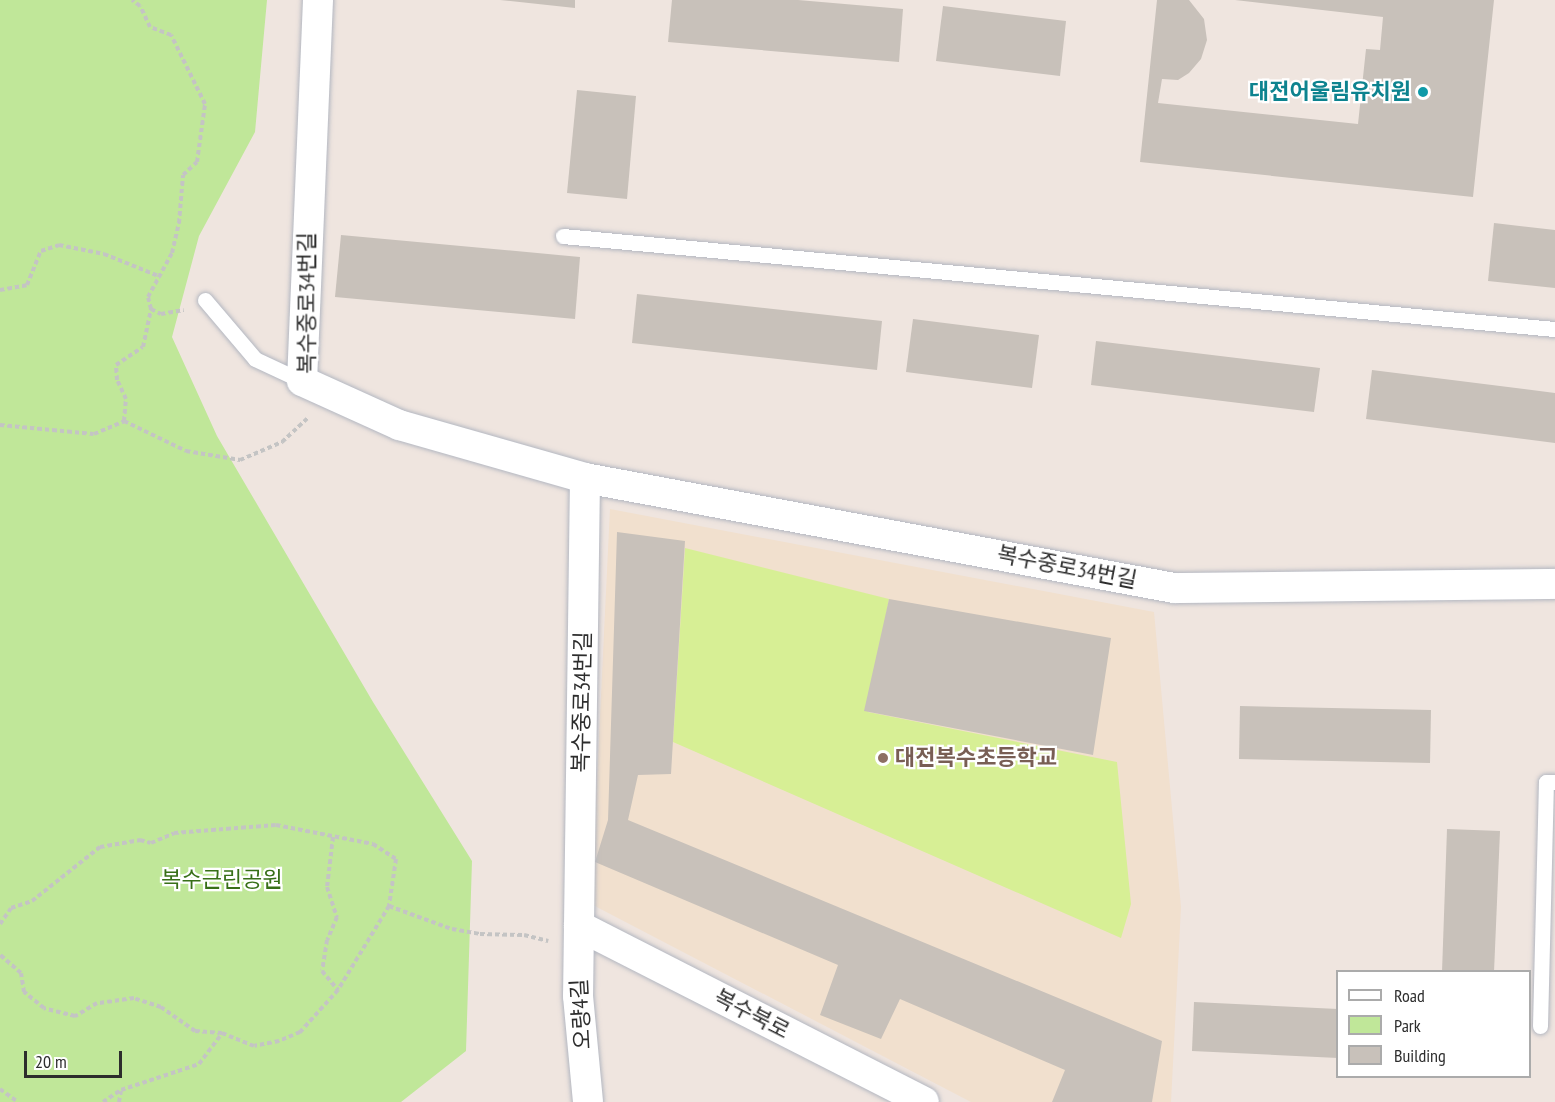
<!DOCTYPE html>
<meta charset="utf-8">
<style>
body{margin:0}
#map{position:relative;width:1555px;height:1102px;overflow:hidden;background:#efe5df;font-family:"PT Sans Narrow","Noto Sans KR",sans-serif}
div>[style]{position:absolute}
.education>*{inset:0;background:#f1e0ce}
.green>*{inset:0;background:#c0e799}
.pitch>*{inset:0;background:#d7ef95}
.building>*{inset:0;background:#c8c1ba}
.path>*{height:4px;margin-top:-2px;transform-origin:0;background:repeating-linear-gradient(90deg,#c4c4c4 0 4.5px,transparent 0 7.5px)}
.roads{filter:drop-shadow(0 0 2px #b3b7c1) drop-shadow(0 0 2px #b3b7c1)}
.service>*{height:15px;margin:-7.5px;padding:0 7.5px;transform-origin:7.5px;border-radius:7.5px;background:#fff}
.minor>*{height:30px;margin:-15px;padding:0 15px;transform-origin:15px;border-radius:15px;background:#fff}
.dots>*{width:16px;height:16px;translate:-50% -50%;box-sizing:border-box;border:3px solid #fff;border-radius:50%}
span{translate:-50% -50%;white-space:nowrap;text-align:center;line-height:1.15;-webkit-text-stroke:4.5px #fff;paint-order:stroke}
.culture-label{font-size:22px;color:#0d838f;font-weight:700}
.right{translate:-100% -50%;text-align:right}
.street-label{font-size:22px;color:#2d2d2d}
.education-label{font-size:22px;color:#785e54;font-weight:700}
.left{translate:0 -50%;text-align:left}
.park-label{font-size:22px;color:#376f17}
.legend{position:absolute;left:1336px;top:970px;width:195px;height:108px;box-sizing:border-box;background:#fff;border:2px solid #ababab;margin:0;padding:8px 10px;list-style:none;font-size:18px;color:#2d2d2d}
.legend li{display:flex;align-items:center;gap:12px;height:30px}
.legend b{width:30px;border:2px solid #ababab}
.scale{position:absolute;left:24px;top:1051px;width:98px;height:27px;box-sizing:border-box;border:3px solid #2d2d2d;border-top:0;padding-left:8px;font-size:18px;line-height:21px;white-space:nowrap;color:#2d2d2d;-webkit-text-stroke:4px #fff;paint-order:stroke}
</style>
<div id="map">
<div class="education">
<div style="clip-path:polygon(610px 509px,1154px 612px,1181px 907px,1171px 1102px,971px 1102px,591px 904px)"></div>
</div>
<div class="green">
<div style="clip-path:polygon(0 0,267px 0,255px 132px,199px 236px,172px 337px,217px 436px,373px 702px,472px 861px,466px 1051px,401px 1102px,0 1102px)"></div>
</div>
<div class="pitch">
<div style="clip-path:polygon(685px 548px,889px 599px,868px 712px,1117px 762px,1131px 904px,1121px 938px,673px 742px)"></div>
</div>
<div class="building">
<div style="clip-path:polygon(500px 0,575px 0,575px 8px)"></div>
<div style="clip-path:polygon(672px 0,798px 0,903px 9px,899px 62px,668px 42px)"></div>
<div style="clip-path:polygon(1157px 0,1189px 0,1204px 19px,1207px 40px,1201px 59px,1189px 73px,1178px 80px,1162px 79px,1158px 103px,1358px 124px,1366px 49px,1380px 50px,1383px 17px,1235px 0,1494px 0,1473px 197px,1140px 162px)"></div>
<div style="clip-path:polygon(943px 6px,1066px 21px,1060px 76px,936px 61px)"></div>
<div style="clip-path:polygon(577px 90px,636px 96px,627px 199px,567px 193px)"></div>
<div style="clip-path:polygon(1494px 223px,1555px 230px,1555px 288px,1488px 281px)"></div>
<div style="clip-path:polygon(341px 235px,580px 257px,575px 319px,335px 297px)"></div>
<div style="clip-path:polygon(637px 294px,882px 321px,877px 370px,632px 343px)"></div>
<div style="clip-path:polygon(913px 319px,1039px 335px,1032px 388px,906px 372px)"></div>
<div style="clip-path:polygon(1096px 341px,1320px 368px,1314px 412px,1091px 385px)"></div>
<div style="clip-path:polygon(1372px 370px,1555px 393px,1555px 443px,1366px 419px)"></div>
<div style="clip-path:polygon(617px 532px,685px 541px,671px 774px,638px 775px,628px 820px,1162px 1041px,1152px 1102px,1052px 1102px,1065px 1070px,900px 999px,881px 1039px,820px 1015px,838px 965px,595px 862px,608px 820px)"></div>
<div style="clip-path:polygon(889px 599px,1111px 638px,1093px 755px,864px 711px)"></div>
<div style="clip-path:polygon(1240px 706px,1431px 710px,1430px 763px,1239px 759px)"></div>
<div style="clip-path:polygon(1447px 829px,1500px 831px,1494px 972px,1442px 972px)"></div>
<div style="clip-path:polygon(1194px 1002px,1338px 1009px,1338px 1058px,1192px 1051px)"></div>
</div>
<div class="path">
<div style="left:0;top:290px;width:27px;rotate:-10deg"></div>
<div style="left:27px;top:285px;width:37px;rotate:-68deg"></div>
<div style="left:41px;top:251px;width:19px;rotate:-18deg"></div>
<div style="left:59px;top:245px;width:46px;rotate:11.3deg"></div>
<div style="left:104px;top:254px;width:61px;rotate:22deg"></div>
<div style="left:151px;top:309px;width:11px;rotate:27deg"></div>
<div style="left:161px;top:314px;width:23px;rotate:-10deg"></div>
<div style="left:124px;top:421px;width:22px;rotate:-85deg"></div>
<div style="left:126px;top:399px;width:21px;rotate:-115deg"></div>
<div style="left:117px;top:380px;width:15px;rotate:-94deg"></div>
<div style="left:116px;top:365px;width:32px;rotate:-34deg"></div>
<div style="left:143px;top:347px;width:39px;rotate:-78deg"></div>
<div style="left:151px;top:309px;width:12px;rotate:-104deg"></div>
<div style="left:148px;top:297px;width:50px;rotate:-61.4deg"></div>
<div style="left:172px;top:253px;width:31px;rotate:-77deg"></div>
<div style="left:179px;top:223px;width:48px;rotate:-85.2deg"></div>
<div style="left:183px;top:175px;width:19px;rotate:-43deg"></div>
<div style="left:197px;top:162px;width:59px;rotate:-82.1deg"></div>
<div style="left:205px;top:104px;width:77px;rotate:-116.2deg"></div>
<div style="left:171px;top:35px;width:22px;rotate:-159deg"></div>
<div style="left:150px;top:27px;width:23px;rotate:-115deg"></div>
<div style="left:140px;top:6px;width:10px;rotate:-143deg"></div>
<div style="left:0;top:425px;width:94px;rotate:5.5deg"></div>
<div style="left:94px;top:434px;width:33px;rotate:-23deg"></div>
<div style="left:124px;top:421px;width:69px;rotate:25.8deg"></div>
<div style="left:186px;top:451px;width:55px;rotate:9.5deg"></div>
<div style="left:240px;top:460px;width:46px;rotate:-23.2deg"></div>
<div style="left:282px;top:442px;width:35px;rotate:-43deg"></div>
<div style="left:333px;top:837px;width:50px;rotate:96.8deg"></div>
<div style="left:327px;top:887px;width:32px;rotate:72deg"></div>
<div style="left:337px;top:917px;width:25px;rotate:113deg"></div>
<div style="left:327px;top:940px;width:31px;rotate:99deg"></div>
<div style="left:322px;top:971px;width:25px;rotate:50deg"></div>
<div style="left:389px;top:906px;width:67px;rotate:20.1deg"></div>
<div style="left:452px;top:929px;width:28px;rotate:10deg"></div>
<div style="left:480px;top:934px;width:44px;rotate:1.3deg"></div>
<div style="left:524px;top:935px;width:25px;rotate:14deg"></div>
<div style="left:0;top:924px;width:19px;rotate:-55deg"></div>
<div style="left:11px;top:908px;width:22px;rotate:-18deg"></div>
<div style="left:32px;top:901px;width:87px;rotate:-38.5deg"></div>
<div style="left:100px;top:847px;width:41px;rotate:-9.9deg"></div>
<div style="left:140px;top:840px;width:11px;rotate:15deg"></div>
<div style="left:151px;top:843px;width:25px;rotate:-23deg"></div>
<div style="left:174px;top:833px;width:102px;rotate:-4.5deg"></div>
<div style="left:276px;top:825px;width:99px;rotate:11.1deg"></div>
<div style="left:373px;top:844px;width:27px;rotate:33deg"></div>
<div style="left:396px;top:859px;width:48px;rotate:98.5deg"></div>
<div style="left:389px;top:906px;width:98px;rotate:121.3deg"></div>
<div style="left:338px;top:990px;width:57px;rotate:132.1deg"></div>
<div style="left:300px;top:1032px;width:23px;rotate:157deg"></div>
<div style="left:279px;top:1041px;width:25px;rotate:169deg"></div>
<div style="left:254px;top:1046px;width:35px;rotate:-158deg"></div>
<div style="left:222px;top:1033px;width:27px;rotate:-176deg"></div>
<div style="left:195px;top:1031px;width:42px;rotate:-144.8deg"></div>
<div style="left:161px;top:1007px;width:28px;rotate:-162deg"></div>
<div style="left:134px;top:998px;width:37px;rotate:172deg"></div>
<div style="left:97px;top:1003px;width:26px;rotate:149deg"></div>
<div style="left:75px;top:1016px;width:32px;rotate:-166deg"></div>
<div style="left:44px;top:1008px;width:26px;rotate:-141deg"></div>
<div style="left:24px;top:992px;width:19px;rotate:-99deg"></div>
<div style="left:21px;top:973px;width:28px;rotate:-139deg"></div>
<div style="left:0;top:1089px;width:22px;rotate:36deg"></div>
<div style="left:103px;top:1102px;width:22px;rotate:-34deg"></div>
<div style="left:121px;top:1090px;width:82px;rotate:-18.4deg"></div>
<div style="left:199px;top:1064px;width:38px;rotate:-53deg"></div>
<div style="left:119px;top:1102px;width:11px;rotate:-80deg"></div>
</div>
<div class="roads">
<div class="service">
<div style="left:563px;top:236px;width:996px;rotate:5.36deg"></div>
<div style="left:205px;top:300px;width:77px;rotate:49.7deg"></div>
<div style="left:255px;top:359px;width:52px;rotate:25.1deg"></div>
<div style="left:1540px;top:1026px;width:244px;rotate:-88.6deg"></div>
<div style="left:1546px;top:782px;width:9px"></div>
</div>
<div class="minor">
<div style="left:318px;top:0;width:381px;rotate:92.4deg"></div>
<div style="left:302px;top:381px;width:107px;rotate:24.4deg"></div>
<div style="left:399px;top:425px;width:193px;rotate:15.9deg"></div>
<div style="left:585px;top:478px;width:599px;rotate:10.58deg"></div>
<div style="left:1174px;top:588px;width:381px;rotate:-0.6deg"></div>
<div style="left:585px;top:478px;width:518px;rotate:90.77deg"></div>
<div style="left:578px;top:996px;width:106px;rotate:84.6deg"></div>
<div style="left:579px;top:926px;width:387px;rotate:27deg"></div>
</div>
</div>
<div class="dots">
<div style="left:1423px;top:92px;background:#0f9aa8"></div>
<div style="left:883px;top:758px;background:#8d6e63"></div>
</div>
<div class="culture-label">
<span class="right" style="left:1411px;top:92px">대전어울림유치원</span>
</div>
<div class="street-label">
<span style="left:307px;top:303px;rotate:-90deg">복수중로34번길</span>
<span style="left:1067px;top:567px;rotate:11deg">복수중로34번길</span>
<span style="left:582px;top:702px;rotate:-89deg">복수중로34번길</span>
<span style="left:581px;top:1014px;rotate:-93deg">오량4길</span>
<span style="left:752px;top:1014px;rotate:27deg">복수북로</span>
</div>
<div class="education-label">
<span class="left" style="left:895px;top:758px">대전복수초등학교</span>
</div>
<div class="park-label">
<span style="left:222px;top:880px">복수근린공원</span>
</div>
<ul class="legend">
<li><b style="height:8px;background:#fff"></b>Road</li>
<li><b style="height:16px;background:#c0e799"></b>Park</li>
<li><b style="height:16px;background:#c8c1ba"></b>Building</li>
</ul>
<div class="scale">20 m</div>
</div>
